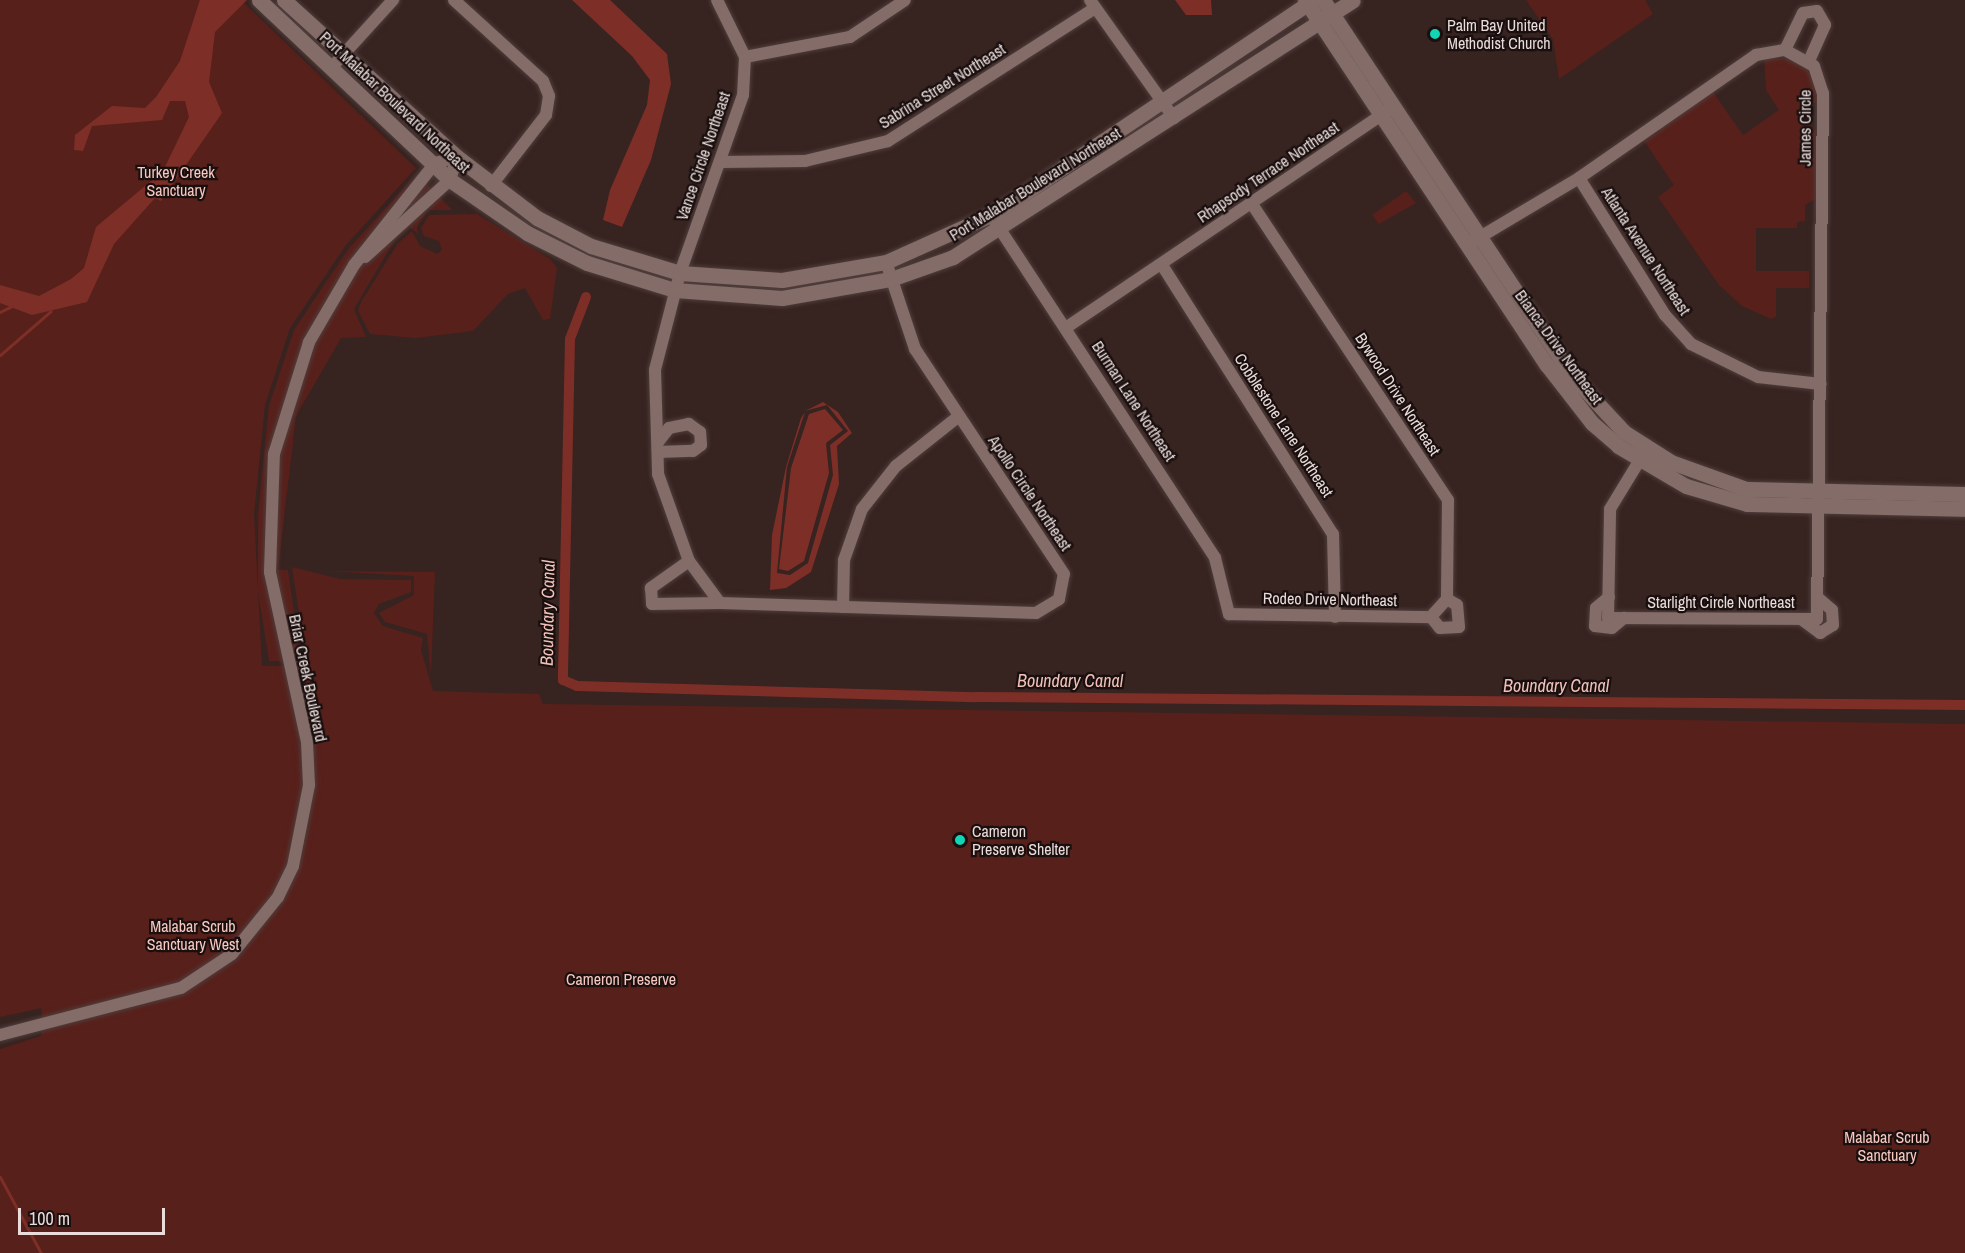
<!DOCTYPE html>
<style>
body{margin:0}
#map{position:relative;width:1965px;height:1253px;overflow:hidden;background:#372320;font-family:"Archivo Narrow",sans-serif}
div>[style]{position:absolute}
.green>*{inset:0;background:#58201b}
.water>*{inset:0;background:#7d2e27}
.stream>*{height:3px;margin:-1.5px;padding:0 1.5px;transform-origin:1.5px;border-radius:1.5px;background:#7d2e27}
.canal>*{height:10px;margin:-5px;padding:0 5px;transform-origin:5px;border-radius:5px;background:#7d2e27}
.roads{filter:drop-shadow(0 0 2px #4f3e3c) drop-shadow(0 0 2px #4f3e3c)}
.minor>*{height:12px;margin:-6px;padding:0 6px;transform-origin:6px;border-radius:6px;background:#846c68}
.tertiary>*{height:15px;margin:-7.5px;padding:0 7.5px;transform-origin:7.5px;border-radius:7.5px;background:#846c68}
.dots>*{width:16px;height:16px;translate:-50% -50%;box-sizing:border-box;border:3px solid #180f0e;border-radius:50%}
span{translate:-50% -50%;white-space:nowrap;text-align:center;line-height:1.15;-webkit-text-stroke:4.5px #180f0e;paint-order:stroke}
.poi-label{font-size:16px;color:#eadcda}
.left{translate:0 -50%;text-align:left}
.street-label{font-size:16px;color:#eadcda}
.park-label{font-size:16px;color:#f8c8c0}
.water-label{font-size:18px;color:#f1c1b9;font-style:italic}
.scale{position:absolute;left:18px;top:1208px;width:147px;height:27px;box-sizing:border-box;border:3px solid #eadcda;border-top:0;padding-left:8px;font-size:18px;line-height:21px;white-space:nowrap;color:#eadcda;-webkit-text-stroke:4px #180f0e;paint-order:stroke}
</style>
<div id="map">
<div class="green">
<div style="clip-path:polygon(0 0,241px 0,416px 168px,346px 245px,290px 328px,265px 405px,254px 514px,262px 666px,307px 666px,292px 567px,340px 579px,411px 580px,411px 592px,379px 604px,374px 613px,383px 626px,423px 638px,421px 650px,433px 691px,539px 694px,543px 704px,1965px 724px,1965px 1253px,0 1253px,0 1049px,41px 1036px,42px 1017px,41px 1008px,0 1017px)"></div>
<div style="clip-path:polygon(1526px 0,1645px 0,1653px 14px,1559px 79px,1553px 39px)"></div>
<div style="clip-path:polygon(1764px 57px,1797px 60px,1816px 80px,1818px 100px,1806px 109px,1806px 122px,1818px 133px,1817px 198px,1805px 205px,1805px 221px,1797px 222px,1797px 228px,1756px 228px,1756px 271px,1809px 271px,1809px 288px,1776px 288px,1776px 317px,1771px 319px,1742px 306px,1719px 285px,1658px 197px,1674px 185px,1644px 141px,1660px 131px,1656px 125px,1710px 88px,1743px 135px,1779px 110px,1766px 90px)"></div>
<div style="clip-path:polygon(417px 174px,452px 210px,428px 210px,417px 227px,418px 234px,410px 227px,395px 240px,354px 309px,366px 337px,341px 338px,296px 416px,278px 570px,288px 570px,301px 662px,269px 661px,258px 591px,258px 514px,269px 406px,294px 330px,349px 248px)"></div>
<div style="clip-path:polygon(1406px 191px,1416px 203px,1379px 224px,1372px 215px)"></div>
<div style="clip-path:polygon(477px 214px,550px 259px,557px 268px,550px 319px,543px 320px,525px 288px,508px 294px,473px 331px,416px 338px,370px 334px,358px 311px,361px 302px,398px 243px,412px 231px,420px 246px,437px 254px,442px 250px,439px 241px,424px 236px,421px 228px,429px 215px)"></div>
<div style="clip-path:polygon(325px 571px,435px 572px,431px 676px,427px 634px,385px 622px,379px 613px,414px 595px,414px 576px)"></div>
</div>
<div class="water">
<div style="clip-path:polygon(200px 0,247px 0,215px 32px,209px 82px,222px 113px,161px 201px,155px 198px,114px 244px,87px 302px,32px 315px,0 303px,0 285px,39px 296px,71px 279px,84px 268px,96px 227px,163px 171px,189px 117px,185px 101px,170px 101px,162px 120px,92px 126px,83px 151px,74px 150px,75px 135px,112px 106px,145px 108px,156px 97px,180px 61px)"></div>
<div style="clip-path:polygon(572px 0,610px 0,667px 54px,671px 84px,651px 160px,622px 227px,603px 220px,610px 190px,647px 105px,650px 80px,632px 56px)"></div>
<div style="clip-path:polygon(1175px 0,1211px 0,1212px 15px,1186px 15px)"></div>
<div style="clip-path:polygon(823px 402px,838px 412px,852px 433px,837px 446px,839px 484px,811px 572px,786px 588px,770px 590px,772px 535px,786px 467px,801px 418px,805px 412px,787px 467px,777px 573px,790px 575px,808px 563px,833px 475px,830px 445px,848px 431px,827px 405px,805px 411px)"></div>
<div style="clip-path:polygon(825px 409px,843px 430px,826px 443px,829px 473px,804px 561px,788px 571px,779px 569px,791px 468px,809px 414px)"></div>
</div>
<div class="stream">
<div style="left:0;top:312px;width:13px;rotate:-27deg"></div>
<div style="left:0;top:355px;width:67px;rotate:-40.8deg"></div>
<div style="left:0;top:1177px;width:86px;rotate:61.7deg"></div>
</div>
<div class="canal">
<div style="left:586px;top:297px;width:45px;rotate:110.9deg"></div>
<div style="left:570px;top:339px;width:341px;rotate:91.2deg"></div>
<div style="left:563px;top:680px;width:15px;rotate:23deg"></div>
<div style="left:577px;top:686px;width:399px;rotate:1.6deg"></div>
<div style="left:976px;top:697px;width:989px;rotate:0.46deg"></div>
</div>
<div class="roads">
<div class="minor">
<div style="left:454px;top:0;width:120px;rotate:42.3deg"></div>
<div style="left:543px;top:81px;width:16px;rotate:68deg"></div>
<div style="left:549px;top:96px;width:19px;rotate:99deg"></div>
<div style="left:546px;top:115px;width:90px;rotate:127.8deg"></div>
<div style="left:717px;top:0;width:64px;rotate:63.8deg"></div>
<div style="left:745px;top:57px;width:38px;rotate:93deg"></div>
<div style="left:743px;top:95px;width:189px;rotate:109.5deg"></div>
<div style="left:680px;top:273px;width:100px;rotate:104.5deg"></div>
<div style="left:655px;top:370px;width:104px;rotate:88.3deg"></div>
<div style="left:658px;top:474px;width:92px;rotate:70.4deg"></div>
<div style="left:689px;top:561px;width:52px;rotate:53.6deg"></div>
<div style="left:720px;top:603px;width:316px;rotate:1.8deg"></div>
<div style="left:1036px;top:613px;width:27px;rotate:-31deg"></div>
<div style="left:1059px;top:599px;width:25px;rotate:-79deg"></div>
<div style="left:1064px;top:574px;width:270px;rotate:-123.5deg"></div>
<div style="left:915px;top:349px;width:92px;rotate:-108.4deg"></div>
<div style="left:1090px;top:0;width:145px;rotate:54.6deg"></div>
<div style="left:1785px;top:50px;width:41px;rotate:-64.1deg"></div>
<div style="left:1803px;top:13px;width:14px;rotate:-8deg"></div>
<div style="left:1817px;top:11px;width:16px;rotate:60deg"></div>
<div style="left:1825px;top:25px;width:39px;rotate:114deg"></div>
<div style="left:745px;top:57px;width:107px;rotate:-10.8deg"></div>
<div style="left:850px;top:37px;width:66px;rotate:-33.9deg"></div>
<div style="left:332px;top:67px;width:91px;rotate:-47.7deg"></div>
<div style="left:722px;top:162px;width:83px;rotate:-0.7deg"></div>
<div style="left:805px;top:161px;width:85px;rotate:-13.5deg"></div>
<div style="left:888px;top:141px;width:246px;rotate:-32.7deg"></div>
<div style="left:1579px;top:178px;width:162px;rotate:57.9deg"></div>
<div style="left:1665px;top:315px;width:39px;rotate:48deg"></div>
<div style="left:1691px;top:344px;width:75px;rotate:26.2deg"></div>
<div style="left:1758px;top:377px;width:63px;rotate:6.3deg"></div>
<div style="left:1252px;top:204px;width:355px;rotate:56.5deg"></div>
<div style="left:1448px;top:500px;width:99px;rotate:90.6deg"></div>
<div style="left:1447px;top:599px;width:24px;rotate:132deg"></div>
<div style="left:994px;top:220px;width:404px;rotate:56.8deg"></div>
<div style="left:1215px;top:558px;width:58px;rotate:76deg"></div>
<div style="left:1229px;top:614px;width:202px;rotate:0.9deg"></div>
<div style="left:1475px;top:240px;width:121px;rotate:-30.8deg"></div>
<div style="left:1579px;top:178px;width:216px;rotate:-34.8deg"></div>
<div style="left:1756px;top:55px;width:29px;rotate:-10deg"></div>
<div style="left:1785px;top:50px;width:33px;rotate:29deg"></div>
<div style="left:1814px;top:66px;width:28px;rotate:72deg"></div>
<div style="left:1823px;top:93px;width:526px;rotate:90.65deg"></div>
<div style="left:1817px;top:619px;width:209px;rotate:-179.7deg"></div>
<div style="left:1608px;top:618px;width:109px;rotate:-88.9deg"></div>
<div style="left:1610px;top:509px;width:66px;rotate:-58.7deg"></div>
<div style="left:365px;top:257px;width:115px;rotate:-42.2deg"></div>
<div style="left:450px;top:180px;width:24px;rotate:-73deg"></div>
<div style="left:1162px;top:265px;width:319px;rotate:57.6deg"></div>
<div style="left:1333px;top:534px;width:83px;rotate:88.6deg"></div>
<div style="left:1067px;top:327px;width:386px;rotate:-34deg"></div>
<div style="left:658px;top:452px;width:35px;rotate:-2deg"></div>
<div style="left:693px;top:451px;width:10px;rotate:-37deg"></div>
<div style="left:701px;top:445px;width:13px;rotate:-94deg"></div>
<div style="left:700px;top:432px;width:14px;rotate:-144deg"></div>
<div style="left:689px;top:424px;width:20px;rotate:169deg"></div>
<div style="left:669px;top:428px;width:18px;rotate:128deg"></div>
<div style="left:689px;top:561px;width:47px;rotate:144.6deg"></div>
<div style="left:651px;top:588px;width:16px;rotate:86deg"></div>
<div style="left:652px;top:604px;width:68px;rotate:-0.8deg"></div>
<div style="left:1609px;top:597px;width:17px;rotate:140deg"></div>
<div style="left:1596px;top:608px;width:18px;rotate:93deg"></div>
<div style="left:1595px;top:626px;width:17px;rotate:7deg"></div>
<div style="left:1612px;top:628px;width:16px;rotate:-40deg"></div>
<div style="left:843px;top:607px;width:47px;rotate:-88.8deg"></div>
<div style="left:844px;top:560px;width:54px;rotate:-70.6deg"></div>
<div style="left:862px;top:509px;width:55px;rotate:-51.7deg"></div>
<div style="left:896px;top:466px;width:80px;rotate:-38.4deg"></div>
<div style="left:1431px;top:617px;width:14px;rotate:51deg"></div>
<div style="left:1440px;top:628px;width:19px;rotate:-3deg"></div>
<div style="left:1459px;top:627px;width:22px;rotate:-95deg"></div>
<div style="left:1457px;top:605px;width:12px;rotate:-149deg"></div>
<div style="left:1801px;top:619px;width:24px;rotate:36deg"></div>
<div style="left:1820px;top:633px;width:15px;rotate:-32deg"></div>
<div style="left:1833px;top:625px;width:15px;rotate:-94deg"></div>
<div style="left:1832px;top:610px;width:18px;rotate:-139deg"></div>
<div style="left:0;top:1035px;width:187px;rotate:-14.6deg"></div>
<div style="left:181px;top:988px;width:61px;rotate:-33.7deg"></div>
<div style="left:232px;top:954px;width:73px;rotate:-51.1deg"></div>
<div style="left:278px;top:897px;width:34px;rotate:-64deg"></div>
<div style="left:293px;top:866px;width:83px;rotate:-78.8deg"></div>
<div style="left:309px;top:785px;width:43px;rotate:-92.7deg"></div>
<div style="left:307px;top:742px;width:174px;rotate:-102.3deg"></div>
<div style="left:270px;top:572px;width:118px;rotate:-88.1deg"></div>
<div style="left:274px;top:454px;width:117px;rotate:-72.6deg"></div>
<div style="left:309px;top:342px;width:89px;rotate:-59.7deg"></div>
<div style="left:354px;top:265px;width:130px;rotate:-51.5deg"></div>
<div style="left:435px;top:163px;width:23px;rotate:-15deg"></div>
</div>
<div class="tertiary">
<div style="left:259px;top:0;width:262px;rotate:43.3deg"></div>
<div style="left:450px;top:180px;width:93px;rotate:34.5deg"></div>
<div style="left:527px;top:233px;width:67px;rotate:26.6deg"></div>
<div style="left:587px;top:263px;width:92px;rotate:17.1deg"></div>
<div style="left:675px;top:290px;width:107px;rotate:4.3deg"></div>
<div style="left:782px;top:298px;width:111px;rotate:-9.9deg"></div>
<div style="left:891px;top:279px;width:66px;rotate:-19.5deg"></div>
<div style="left:953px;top:257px;width:475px;rotate:-32.7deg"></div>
<div style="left:284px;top:0;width:234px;rotate:42.2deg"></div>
<div style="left:457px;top:157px;width:101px;rotate:37.3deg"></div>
<div style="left:537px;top:218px;width:61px;rotate:27.4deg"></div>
<div style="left:591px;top:246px;width:93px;rotate:16.9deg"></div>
<div style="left:680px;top:273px;width:102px;rotate:3.9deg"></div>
<div style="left:782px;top:280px;width:106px;rotate:-9.8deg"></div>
<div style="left:886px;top:262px;width:120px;rotate:-24.2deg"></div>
<div style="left:995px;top:213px;width:383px;rotate:-33.8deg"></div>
<div style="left:1305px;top:0;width:437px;rotate:56.5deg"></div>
<div style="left:1546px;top:364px;width:75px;rotate:52.1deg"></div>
<div style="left:1592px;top:423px;width:35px;rotate:41deg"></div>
<div style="left:1618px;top:446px;width:79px;rotate:30.5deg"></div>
<div style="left:1686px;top:486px;width:64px;rotate:16.4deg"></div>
<div style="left:1747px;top:504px;width:218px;rotate:1.3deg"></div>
<div style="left:1323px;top:0;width:451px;rotate:56.5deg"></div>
<div style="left:1572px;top:376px;width:76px;rotate:47.1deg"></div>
<div style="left:1624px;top:432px;width:56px;rotate:32.6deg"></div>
<div style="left:1671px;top:462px;width:80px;rotate:19.8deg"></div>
<div style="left:1746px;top:489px;width:219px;rotate:1.3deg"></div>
</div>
</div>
<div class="dots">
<div style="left:1435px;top:34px;background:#11d5b4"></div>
<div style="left:960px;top:840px;background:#11d5b4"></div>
</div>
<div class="poi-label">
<span class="left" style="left:1447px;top:34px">Palm Bay United<br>Methodist Church</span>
<span class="left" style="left:972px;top:840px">Cameron<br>Preserve Shelter</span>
</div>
<div class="street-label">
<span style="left:942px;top:86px;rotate:-32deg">Sabrina Street Northeast</span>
<span style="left:395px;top:102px;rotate:43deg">Port Malabar Boulevard Northeast</span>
<span style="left:1805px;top:128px;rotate:-90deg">James Circle</span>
<span style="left:703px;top:156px;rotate:-71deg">Vance Circle Northeast</span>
<span style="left:1268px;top:172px;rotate:-34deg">Rhapsody Terrace Northeast</span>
<span style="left:1035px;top:184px;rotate:-32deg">Port Malabar Boulevard Northeast</span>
<span style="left:1646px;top:251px;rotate:57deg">Atlanta Avenue Northeast</span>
<span style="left:1559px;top:347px;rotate:54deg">Bianca Drive Northeast</span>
<span style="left:1398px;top:394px;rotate:57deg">Bywood Drive Northeast</span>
<span style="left:1134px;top:401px;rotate:57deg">Burman Lane Northeast</span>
<span style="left:1284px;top:425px;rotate:57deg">Cobblestone Lane Northeast</span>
<span style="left:1030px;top:493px;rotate:56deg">Apollo Circle Northeast</span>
<span style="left:1330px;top:599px;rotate:1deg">Rodeo Drive Northeast</span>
<span style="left:1721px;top:602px">Starlight Circle Northeast</span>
<span style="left:308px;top:678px;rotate:78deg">Briar Creek Boulevard</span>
</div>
<div class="park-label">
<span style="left:176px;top:181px">Turkey Creek<br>Sanctuary</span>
<span style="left:193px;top:935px">Malabar Scrub<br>Sanctuary West</span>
<span style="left:621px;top:979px">Cameron Preserve</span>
<span style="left:1887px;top:1146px">Malabar Scrub<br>Sanctuary</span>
</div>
<div class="water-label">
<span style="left:548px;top:613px;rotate:-89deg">Boundary Canal</span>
<span style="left:1070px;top:681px">Boundary Canal</span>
<span style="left:1556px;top:686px">Boundary Canal</span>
</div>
<div class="scale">100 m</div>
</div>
